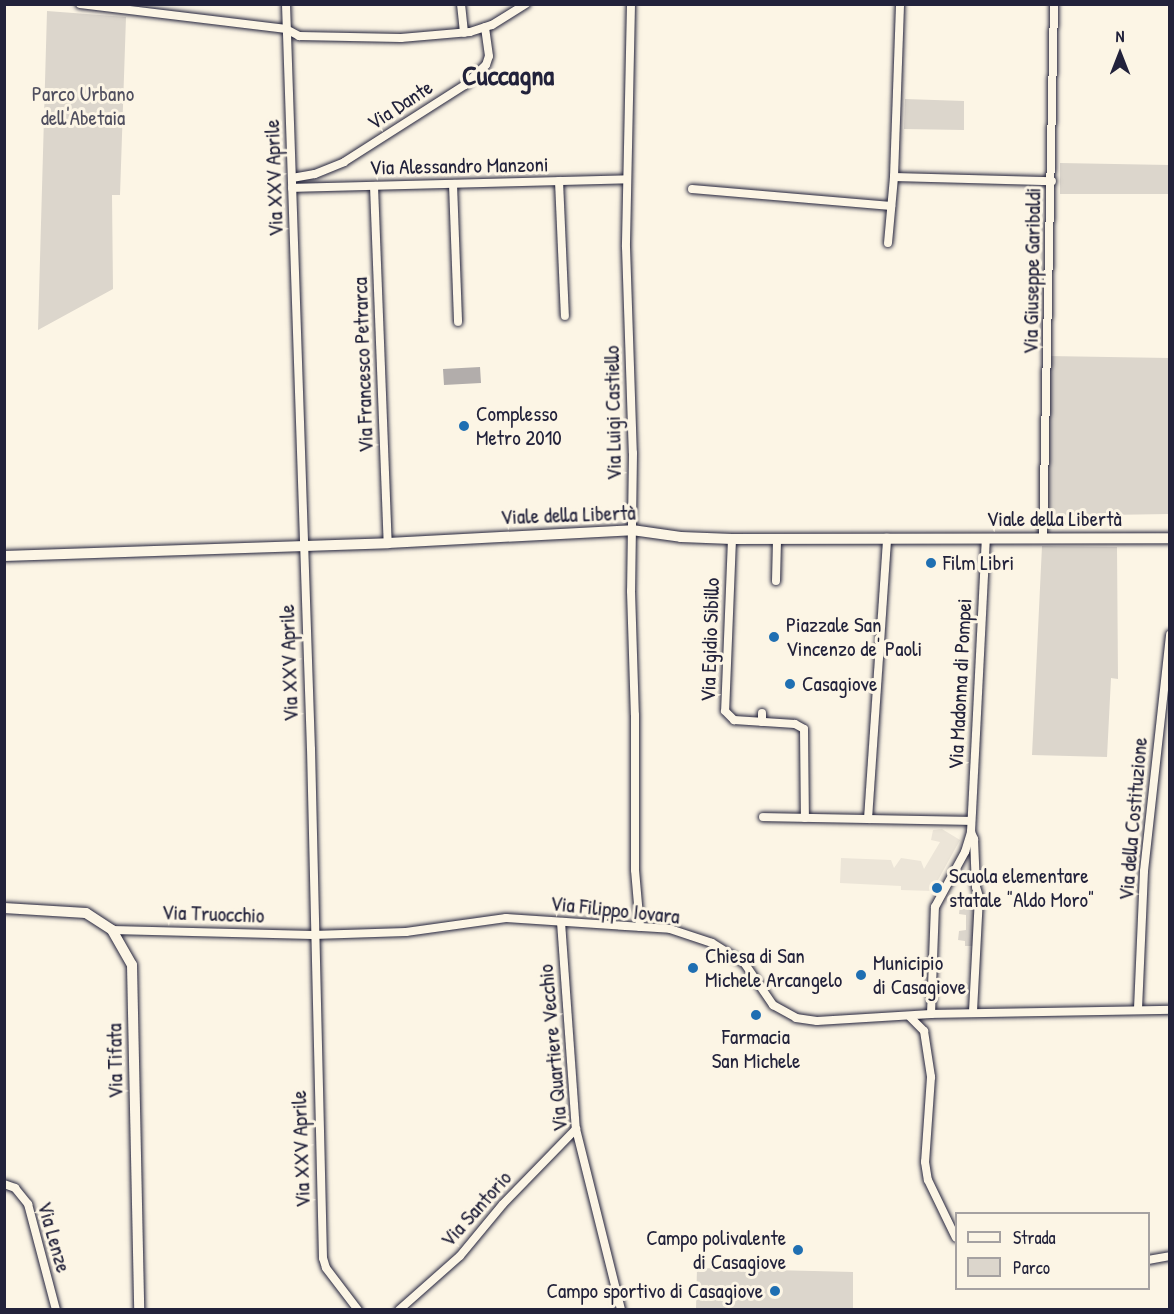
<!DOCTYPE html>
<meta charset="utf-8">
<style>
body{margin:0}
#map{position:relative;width:1174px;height:1314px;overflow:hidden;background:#fcf5e5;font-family:"Patrick Hand",sans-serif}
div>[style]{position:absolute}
.built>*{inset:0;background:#ece5d8}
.green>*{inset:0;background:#dcd6cc}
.water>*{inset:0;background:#b2adab}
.roads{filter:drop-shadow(0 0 2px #22223b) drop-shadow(0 0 2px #22223b)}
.minor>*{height:8px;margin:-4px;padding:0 4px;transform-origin:4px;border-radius:4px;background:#fcf5e5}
.tertiary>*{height:10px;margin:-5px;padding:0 5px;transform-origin:5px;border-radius:5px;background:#fcf5e5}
.dots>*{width:16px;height:16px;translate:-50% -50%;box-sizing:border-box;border:3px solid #fcf5e5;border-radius:50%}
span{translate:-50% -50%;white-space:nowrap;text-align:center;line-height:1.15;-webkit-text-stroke:6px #fcf5e5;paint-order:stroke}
.park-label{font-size:21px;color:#504f5f}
.street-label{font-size:21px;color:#22223b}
.poi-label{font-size:21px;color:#22223b}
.left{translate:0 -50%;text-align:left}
.right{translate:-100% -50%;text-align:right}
.district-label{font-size:27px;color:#22223b;font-weight:700}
.frame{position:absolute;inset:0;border:6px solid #22223b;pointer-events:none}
.legend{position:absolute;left:955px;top:1212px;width:195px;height:78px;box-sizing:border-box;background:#fcf5e5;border:2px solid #a5a1a1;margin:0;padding:8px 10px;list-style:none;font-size:18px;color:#22223b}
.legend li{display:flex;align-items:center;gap:12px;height:30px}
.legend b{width:30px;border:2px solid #a5a1a1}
.north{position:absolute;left:1090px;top:24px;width:60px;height:60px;-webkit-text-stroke:4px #fcf5e5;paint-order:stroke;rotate:0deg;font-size:16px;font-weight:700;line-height:24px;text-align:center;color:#22223b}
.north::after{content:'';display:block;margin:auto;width:21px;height:27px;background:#22223b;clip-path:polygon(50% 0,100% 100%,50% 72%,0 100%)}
</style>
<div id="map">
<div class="built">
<div style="clip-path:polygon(942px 829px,960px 840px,932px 891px,901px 890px,901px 886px,840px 883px,841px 858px,891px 860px,894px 868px,901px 858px,921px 861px,924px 869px,940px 842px,931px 840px,933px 830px)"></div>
</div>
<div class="green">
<div style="clip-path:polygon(47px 11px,126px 17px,120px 195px,112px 195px,113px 289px,38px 330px)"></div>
<div style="clip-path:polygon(905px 99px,964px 101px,964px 130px,904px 129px)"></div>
<div style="clip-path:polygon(1060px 163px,1169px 165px,1169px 194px,1060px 194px)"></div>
<div style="clip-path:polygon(1048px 356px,1169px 358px,1169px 514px,1043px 516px)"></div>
<div style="clip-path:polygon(1042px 546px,1117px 547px,1118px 679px,1111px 678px,1107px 757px,1032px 755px)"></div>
<div style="clip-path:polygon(967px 897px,975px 898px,973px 946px,965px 946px,965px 941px,958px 940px,959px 931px,966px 930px,966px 915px,959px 914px,960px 905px)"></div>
<div style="clip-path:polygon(697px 1268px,853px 1272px,853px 1309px,696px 1309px)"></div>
</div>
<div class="water">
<div style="clip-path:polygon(480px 367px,481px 383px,444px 385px,443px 369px)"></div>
</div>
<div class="roads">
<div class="minor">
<div style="left:80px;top:4px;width:208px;rotate:6.9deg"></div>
<div style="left:286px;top:29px;width:15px;rotate:28deg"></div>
<div style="left:299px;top:36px;width:102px;rotate:1.1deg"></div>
<div style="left:401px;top:38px;width:69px;rotate:-5deg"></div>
<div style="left:470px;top:32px;width:23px;rotate:-18deg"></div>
<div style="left:492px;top:25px;width:40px;rotate:-32deg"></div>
<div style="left:286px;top:4px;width:745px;rotate:88.08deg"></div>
<div style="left:311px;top:749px;width:509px;rotate:88.65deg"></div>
<div style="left:323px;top:1258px;width:10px;rotate:73deg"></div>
<div style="left:326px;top:1268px;width:53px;rotate:52.7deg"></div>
<div style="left:461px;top:4px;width:29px;rotate:84deg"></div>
<div style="left:631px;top:4px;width:243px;rotate:91.2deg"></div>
<div style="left:626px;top:247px;width:206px;rotate:88.1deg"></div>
<div style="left:633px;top:453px;width:138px;rotate:90.8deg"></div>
<div style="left:631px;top:591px;width:124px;rotate:88.2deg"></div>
<div style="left:635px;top:715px;width:155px;rotate:90deg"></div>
<div style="left:635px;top:870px;width:57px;rotate:85deg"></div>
<div style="left:894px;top:177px;width:173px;rotate:-88deg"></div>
<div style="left:292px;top:178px;width:23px;rotate:-10deg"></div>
<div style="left:315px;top:174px;width:31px;rotate:-22deg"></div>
<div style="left:344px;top:162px;width:143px;rotate:-32.5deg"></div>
<div style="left:465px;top:85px;width:29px;rotate:-44deg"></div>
<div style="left:486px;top:65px;width:9px;rotate:-72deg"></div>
<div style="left:489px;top:56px;width:29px;rotate:-98deg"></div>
<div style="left:559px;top:181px;width:135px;rotate:87.5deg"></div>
<div style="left:453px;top:184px;width:138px;rotate:87.9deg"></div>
<div style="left:374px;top:186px;width:357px;rotate:87.8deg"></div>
<div style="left:292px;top:188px;width:334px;rotate:-1.5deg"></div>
<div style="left:692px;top:189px;width:200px;rotate:4.9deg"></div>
<div style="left:888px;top:243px;width:66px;rotate:-84.8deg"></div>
<div style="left:894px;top:177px;width:158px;rotate:1.5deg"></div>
<div style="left:1043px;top:538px;width:534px;rotate:-88.82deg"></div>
<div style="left:732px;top:539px;width:172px;rotate:92.3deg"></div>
<div style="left:725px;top:711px;width:13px;rotate:45deg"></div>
<div style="left:734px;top:720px;width:61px;rotate:3.8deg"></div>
<div style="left:795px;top:724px;width:10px;rotate:29deg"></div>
<div style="left:804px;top:729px;width:89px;rotate:89.4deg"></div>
<div style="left:776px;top:581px;width:42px;rotate:-88.6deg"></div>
<div style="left:762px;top:722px;width:9px;rotate:-90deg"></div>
<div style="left:763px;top:817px;width:208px;rotate:1.1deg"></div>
<div style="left:868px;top:819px;width:282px;rotate:-86.1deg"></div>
<div style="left:971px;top:832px;width:294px;rotate:-87.1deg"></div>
<div style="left:561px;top:922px;width:208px;rotate:85.9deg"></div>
<div style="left:576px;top:1129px;width:187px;rotate:76deg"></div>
<div style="left:112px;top:930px;width:201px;rotate:1.4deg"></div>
<div style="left:313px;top:935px;width:93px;rotate:-1.8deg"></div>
<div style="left:406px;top:932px;width:101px;rotate:-8deg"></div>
<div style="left:506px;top:918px;width:164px;rotate:3.8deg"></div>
<div style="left:670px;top:929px;width:44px;rotate:18.4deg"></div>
<div style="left:712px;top:943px;width:39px;rotate:32deg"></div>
<div style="left:745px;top:964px;width:50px;rotate:55.7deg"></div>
<div style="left:773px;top:1005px;width:26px;rotate:29deg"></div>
<div style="left:796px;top:1018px;width:21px;rotate:8deg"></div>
<div style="left:817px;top:1021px;width:114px;rotate:-3.5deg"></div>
<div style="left:931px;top:1014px;width:239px;rotate:-1deg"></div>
<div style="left:1138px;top:1009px;width:138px;rotate:-87.5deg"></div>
<div style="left:1144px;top:871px;width:238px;rotate:-83.7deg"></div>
<div style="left:931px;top:1014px;width:107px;rotate:-87.9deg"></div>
<div style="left:935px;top:907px;width:63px;rotate:-61.4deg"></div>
<div style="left:965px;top:852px;width:21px;rotate:-73deg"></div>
<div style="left:971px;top:832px;width:8px;rotate:67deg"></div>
<div style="left:974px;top:839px;width:48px;rotate:87.6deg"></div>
<div style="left:976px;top:887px;width:10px;rotate:73deg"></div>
<div style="left:979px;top:897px;width:116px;rotate:93deg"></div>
<div style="left:910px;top:1017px;width:20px;rotate:45deg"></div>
<div style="left:924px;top:1031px;width:47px;rotate:81.3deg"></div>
<div style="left:931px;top:1077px;width:85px;rotate:94deg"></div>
<div style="left:925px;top:1162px;width:18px;rotate:81deg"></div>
<div style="left:928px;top:1180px;width:64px;rotate:64.2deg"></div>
<div style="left:4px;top:1184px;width:12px;rotate:20deg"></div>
<div style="left:15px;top:1188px;width:21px;rotate:51deg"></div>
<div style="left:28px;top:1204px;width:110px;rotate:75.2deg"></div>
<div style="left:1148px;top:1260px;width:22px;rotate:-10deg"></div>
<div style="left:399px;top:1310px;width:81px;rotate:-41.5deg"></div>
<div style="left:460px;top:1256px;width:67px;rotate:-50.4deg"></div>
<div style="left:503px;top:1204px;width:105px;rotate:-45.8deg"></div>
</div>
<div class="tertiary">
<div style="left:4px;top:556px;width:384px;rotate:-1.9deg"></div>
<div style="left:388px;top:543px;width:244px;rotate:-3deg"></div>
<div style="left:632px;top:530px;width:49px;rotate:8.1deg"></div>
<div style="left:681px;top:537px;width:51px;rotate:2.2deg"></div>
<div style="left:732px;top:539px;width:438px;rotate:-0.1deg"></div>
<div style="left:4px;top:908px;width:82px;rotate:3.5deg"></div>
<div style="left:86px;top:913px;width:31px;rotate:33deg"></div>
<div style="left:112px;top:930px;width:40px;rotate:60.3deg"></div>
<div style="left:132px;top:965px;width:345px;rotate:88.8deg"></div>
</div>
</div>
<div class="dots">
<div style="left:464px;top:426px;background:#1f6fb2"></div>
<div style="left:931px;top:563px;background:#1f6fb2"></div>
<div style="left:774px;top:637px;background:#1f6fb2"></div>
<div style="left:790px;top:684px;background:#1f6fb2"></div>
<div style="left:937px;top:888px;background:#1f6fb2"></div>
<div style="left:693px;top:968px;background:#1f6fb2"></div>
<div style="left:861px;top:975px;background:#1f6fb2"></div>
<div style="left:756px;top:1015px;background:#1f6fb2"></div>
<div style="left:798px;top:1250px;background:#1f6fb2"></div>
<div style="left:775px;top:1291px;background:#1f6fb2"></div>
</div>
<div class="park-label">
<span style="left:83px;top:106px">Parco Urbano<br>dell'Abetaia</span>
</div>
<div class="street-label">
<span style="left:400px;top:105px;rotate:-33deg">Via Dante</span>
<span style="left:459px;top:166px;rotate:-1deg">Via Alessandro Manzoni</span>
<span style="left:274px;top:178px;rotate:-92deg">Via XXV Aprile</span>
<span style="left:1032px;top:271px;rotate:-89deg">Via Giuseppe Garibaldi</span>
<span style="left:363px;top:365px;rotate:-92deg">Via Francesco Petrarca</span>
<span style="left:613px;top:413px;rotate:-91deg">Via Luigi Castiello</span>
<span style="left:568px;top:515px;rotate:-2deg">Viale della Libertà</span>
<span style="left:1054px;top:519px">Viale della Libertà</span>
<span style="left:710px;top:640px;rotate:-88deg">Via Egidio Sibillo</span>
<span style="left:289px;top:663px;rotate:-92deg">Via XXV Aprile</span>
<span style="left:960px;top:684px;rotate:-87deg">Via Madonna di Pompei</span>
<span style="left:1133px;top:819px;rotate:-85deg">Via della Costituzione</span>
<span style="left:615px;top:910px;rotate:6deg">Via Filippo Iovara</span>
<span style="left:213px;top:914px;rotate:2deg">Via Truocchio</span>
<span style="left:553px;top:1048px;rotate:-95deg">Via Quartiere Vecchio</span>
<span style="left:115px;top:1061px;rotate:-91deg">Via Tifata</span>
<span style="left:301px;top:1149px;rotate:-92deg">Via XXV Aprile</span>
<span style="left:476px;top:1209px;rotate:-48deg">Via Santorio</span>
<span style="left:54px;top:1237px;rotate:74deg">Via Lenze</span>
</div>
<div class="poi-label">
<span class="left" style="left:476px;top:426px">Complesso<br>Metro 2010</span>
<span class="left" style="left:943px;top:563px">Film Libri</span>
<span class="left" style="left:786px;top:637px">Piazzale San<br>Vincenzo de' Paoli</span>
<span class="left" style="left:802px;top:684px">Casagiove</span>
<span class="left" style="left:949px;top:888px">Scuola elementare<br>statale "Aldo Moro"</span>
<span class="left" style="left:705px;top:968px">Chiesa di San<br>Michele Arcangelo</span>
<span class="left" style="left:873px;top:975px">Municipio<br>di Casagiove</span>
<span style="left:756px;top:1049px">Farmacia<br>San Michele</span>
<span class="right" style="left:786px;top:1250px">Campo polivalente<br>di Casagiove</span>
<span class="right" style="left:763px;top:1291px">Campo sportivo di Casagiove</span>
</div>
<div class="district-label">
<span style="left:508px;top:76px">Cuccagna</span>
</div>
<div class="frame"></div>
<ul class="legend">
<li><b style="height:8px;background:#fcf5e5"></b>Strada</li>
<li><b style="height:16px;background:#dcd6cc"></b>Parco</li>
</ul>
<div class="north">N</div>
</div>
